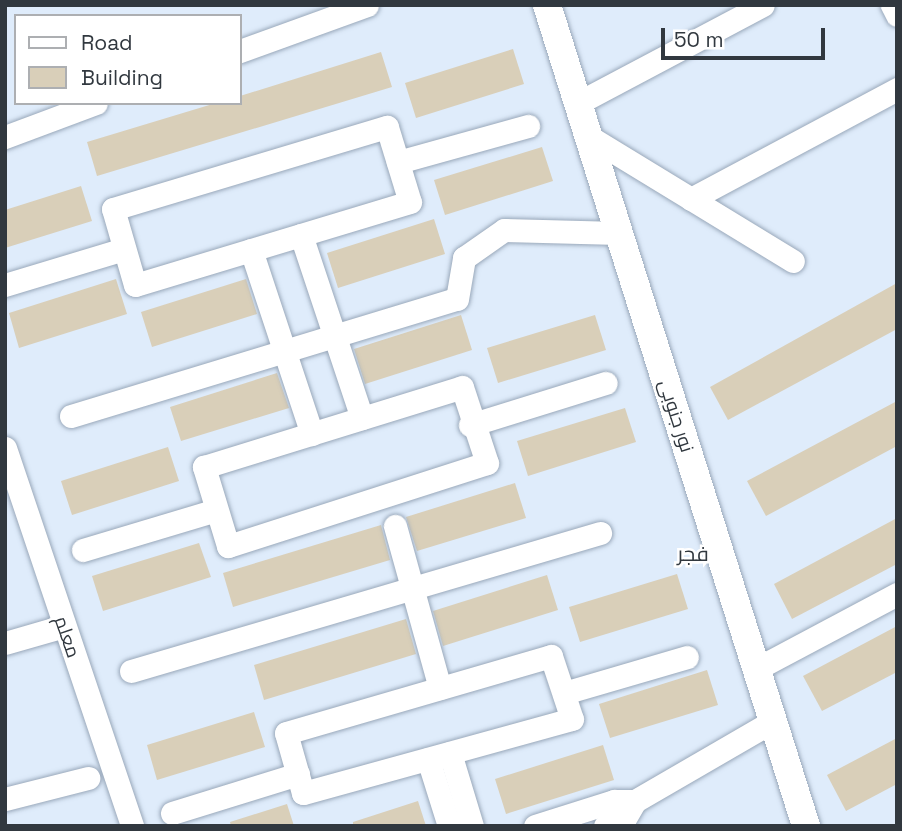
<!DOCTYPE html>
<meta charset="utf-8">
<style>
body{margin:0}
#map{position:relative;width:902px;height:831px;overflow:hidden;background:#dfecfb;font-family:"Space Grotesk",Cairo,sans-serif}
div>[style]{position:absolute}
.building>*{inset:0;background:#d9cfb9}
.roads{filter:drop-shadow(0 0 2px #99a8ba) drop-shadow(0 0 2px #99a8ba)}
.minor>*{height:23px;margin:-11.5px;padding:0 11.5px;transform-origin:11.5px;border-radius:11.5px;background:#fff}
.major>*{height:28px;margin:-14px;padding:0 14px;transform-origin:14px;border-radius:14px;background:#fff}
span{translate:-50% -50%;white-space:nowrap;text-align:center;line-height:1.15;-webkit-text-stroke:5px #fff;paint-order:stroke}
.street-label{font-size:19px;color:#31383f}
.neighbourhood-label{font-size:21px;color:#31383f}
.frame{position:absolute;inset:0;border:7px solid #31383f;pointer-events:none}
.legend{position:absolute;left:14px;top:14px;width:228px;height:91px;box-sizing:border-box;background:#fff;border:2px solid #adafb2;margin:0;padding:9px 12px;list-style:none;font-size:21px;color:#31383f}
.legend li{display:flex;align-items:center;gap:14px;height:35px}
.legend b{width:35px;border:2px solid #adafb2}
.scale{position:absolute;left:661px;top:28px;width:164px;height:32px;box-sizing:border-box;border:4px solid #31383f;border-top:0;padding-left:9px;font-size:21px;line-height:24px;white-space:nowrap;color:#31383f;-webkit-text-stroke:5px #fff;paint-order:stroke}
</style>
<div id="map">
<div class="building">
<div style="clip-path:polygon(513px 49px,524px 84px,416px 118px,405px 83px)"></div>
<div style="clip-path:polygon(381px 52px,392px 87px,97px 176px,87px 142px,216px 103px,240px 103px,240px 96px)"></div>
<div style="clip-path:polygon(542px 147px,553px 181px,445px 215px,434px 180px)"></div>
<div style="clip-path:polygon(81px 186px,92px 221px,5px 248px,5px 210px)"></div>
<div style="clip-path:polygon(434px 219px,445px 254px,338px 288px,327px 253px)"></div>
<div style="clip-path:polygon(116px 279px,127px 314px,19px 348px,9px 313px)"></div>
<div style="clip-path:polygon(246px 279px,257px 314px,152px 347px,141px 312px)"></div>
<div style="clip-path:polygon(897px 283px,897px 329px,728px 420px,710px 387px)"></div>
<div style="clip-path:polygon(461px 315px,472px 350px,365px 384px,354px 349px)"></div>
<div style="clip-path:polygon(595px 315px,606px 350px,498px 383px,487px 348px)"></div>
<div style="clip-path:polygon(277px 373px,289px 408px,181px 441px,170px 407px)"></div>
<div style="clip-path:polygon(897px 401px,897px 446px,766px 516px,747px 481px)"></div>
<div style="clip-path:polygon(625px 408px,636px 442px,528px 476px,517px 441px)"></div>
<div style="clip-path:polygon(168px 447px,179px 481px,72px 515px,61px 481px)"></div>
<div style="clip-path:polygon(515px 483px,526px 518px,417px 551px,406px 517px)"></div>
<div style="clip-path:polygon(897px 518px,897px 564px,792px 619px,774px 584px)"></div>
<div style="clip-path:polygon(381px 525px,390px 560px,233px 607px,223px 573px)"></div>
<div style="clip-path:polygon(199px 543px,211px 577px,103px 611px,92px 576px)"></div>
<div style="clip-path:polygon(677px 574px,688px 609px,580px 642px,569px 607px)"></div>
<div style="clip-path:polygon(547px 575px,558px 610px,443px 646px,433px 611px)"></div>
<div style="clip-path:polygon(406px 619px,416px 654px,264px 700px,254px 665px)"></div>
<div style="clip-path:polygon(897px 626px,897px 672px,822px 711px,803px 676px)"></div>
<div style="clip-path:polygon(707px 670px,718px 705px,610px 738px,599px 704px)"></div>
<div style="clip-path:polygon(254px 712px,265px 747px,157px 780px,147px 745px)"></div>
<div style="clip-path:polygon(897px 738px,897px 784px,846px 811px,827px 775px)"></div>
<div style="clip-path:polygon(603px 745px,614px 780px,506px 814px,495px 779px)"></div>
<div style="clip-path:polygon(418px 801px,426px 826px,353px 826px,353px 822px)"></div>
<div style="clip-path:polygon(287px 804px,294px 826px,231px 826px,230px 822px)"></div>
</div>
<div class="roads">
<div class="minor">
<div style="left:892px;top:5px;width:11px;rotate:63deg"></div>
<div style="left:240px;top:51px;width:135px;rotate:-19.9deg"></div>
<div style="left:578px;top:103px;width:209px;rotate:-27.9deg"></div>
<div style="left:387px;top:127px;width:78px;rotate:73deg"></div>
<div style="left:410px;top:202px;width:287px;rotate:163.2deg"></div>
<div style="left:135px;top:285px;width:79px;rotate:-106.1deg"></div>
<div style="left:113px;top:209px;width:286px;rotate:-16.7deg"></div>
<div style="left:588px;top:136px;width:240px;rotate:31.4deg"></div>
<div style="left:5px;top:137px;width:97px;rotate:-20.5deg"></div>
<div style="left:398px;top:162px;width:135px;rotate:-15.5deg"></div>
<div style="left:691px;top:199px;width:234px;rotate:-28.1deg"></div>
<div style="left:301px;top:235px;width:193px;rotate:71.6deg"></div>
<div style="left:251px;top:250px;width:194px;rotate:71.7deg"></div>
<div style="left:5px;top:285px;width:124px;rotate:-16.8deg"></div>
<div style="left:462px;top:387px;width:80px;rotate:71.8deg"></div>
<div style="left:487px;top:463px;width:272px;rotate:162.2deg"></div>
<div style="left:228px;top:546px;width:83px;rotate:-106.9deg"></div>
<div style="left:204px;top:467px;width:270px;rotate:-17.2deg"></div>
<div style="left:71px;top:416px;width:403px;rotate:-16.9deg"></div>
<div style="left:457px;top:299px;width:42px;rotate:-80.3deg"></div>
<div style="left:464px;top:258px;width:49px;rotate:-35deg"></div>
<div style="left:504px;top:230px;width:115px;rotate:1.5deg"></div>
<div style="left:470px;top:425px;width:142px;rotate:-17.2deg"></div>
<div style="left:5px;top:448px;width:399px;rotate:71.4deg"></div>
<div style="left:395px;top:526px;width:168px;rotate:74.5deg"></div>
<div style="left:83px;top:550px;width:139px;rotate:-16.7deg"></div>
<div style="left:5px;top:643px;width:61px;rotate:-16.1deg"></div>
<div style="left:551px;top:656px;width:66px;rotate:71.6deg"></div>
<div style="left:572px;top:719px;width:279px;rotate:164.6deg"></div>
<div style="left:303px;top:793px;width:62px;rotate:-105.8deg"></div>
<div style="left:286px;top:733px;width:276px;rotate:-16.2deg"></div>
<div style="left:756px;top:669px;width:160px;rotate:-28deg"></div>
<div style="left:131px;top:671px;width:489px;rotate:-16.4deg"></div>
<div style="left:564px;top:693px;width:128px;rotate:-16.3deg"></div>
<div style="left:450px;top:753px;width:76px;rotate:73.2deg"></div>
<div style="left:428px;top:759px;width:70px;rotate:72.6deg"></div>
<div style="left:5px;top:799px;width:86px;rotate:-14.2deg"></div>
<div style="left:172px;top:813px;width:132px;rotate:-17.2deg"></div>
<div style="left:535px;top:826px;width:83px;rotate:-17.6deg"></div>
<div style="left:614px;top:801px;width:21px"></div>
<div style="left:605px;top:826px;width:20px;rotate:-18deg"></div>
<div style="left:624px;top:820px;width:22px;rotate:-60deg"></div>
<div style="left:635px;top:801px;width:160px;rotate:-30.1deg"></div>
</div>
<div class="major">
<div style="left:547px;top:5px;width:861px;rotate:72.49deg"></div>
</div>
</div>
<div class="street-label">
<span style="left:676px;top:416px;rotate:72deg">نور جنوبی</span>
<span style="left:67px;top:637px;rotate:71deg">معلم</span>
</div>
<div class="neighbourhood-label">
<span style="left:693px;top:554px">فجر</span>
</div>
<div class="frame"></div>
<ul class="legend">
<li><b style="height:9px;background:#fff"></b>Road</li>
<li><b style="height:19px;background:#d9cfb9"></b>Building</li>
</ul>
<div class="scale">50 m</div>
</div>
